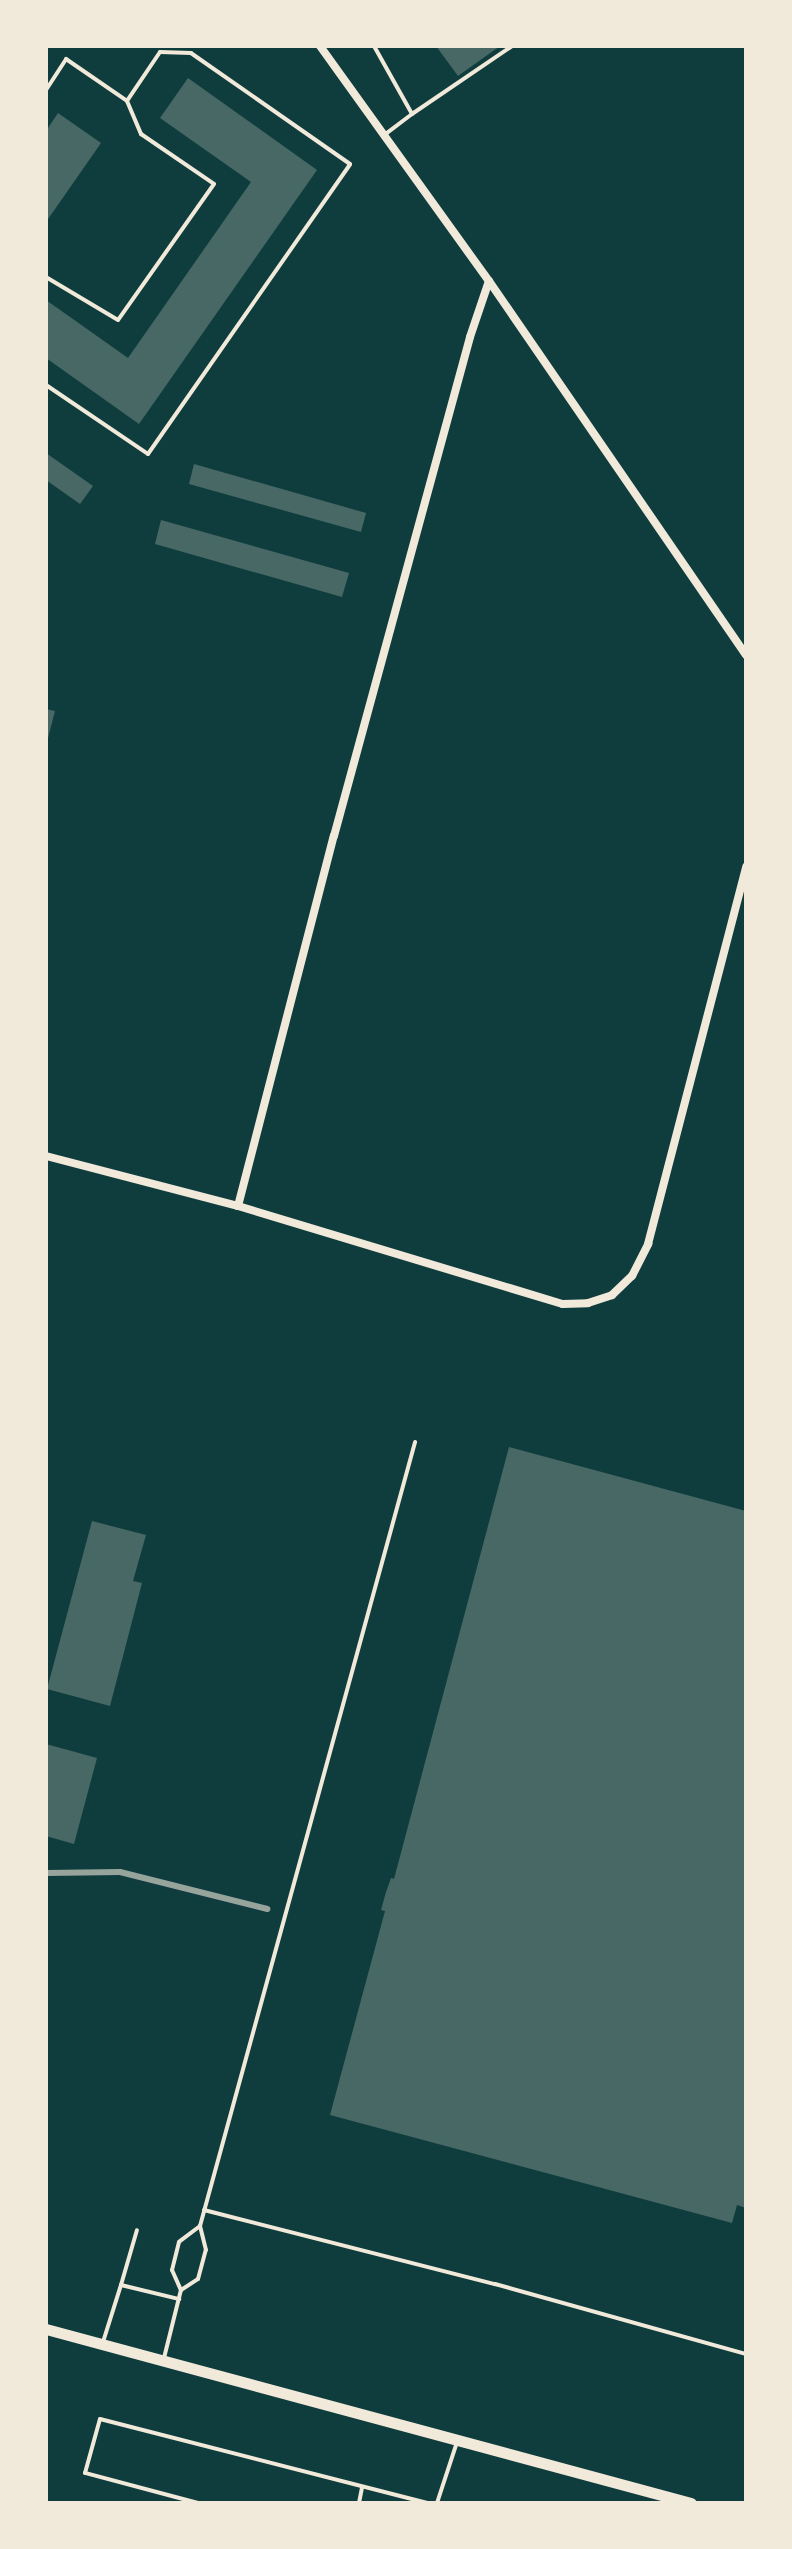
<!DOCTYPE html>
<style>
body{margin:0}
#map{position:relative;width:792px;height:2549px;overflow:hidden;background:#0f3d3e;font-family:Overpass,sans-serif}
div>[style]{position:absolute}
.building>*{inset:0;background:#486865}
.service>*{height:4px;margin:-2px;padding:0 2px;transform-origin:2px;border-radius:2px;background:#f1e9da}
.minor>*{height:8px;margin:-4px;padding:0 4px;transform-origin:4px;border-radius:4px;background:#f1e9da}
.tertiary>*{height:11px;margin:-5.5px;padding:0 5.5px;transform-origin:5.5px;border-radius:5.5px;background:#f1e9da}
.rail>*{height:6px;margin:-3px;padding:0 3px;transform-origin:3px;border-radius:3px;background:#97a49c}
span{translate:-50% -50%;white-space:nowrap;text-align:center;line-height:1.15;-webkit-text-stroke:8px #f1e9da;paint-order:stroke}
.frame{position:absolute;inset:0;border:48px solid #f1e9da;pointer-events:none}
</style>
<div id="map">
<div class="building">
<div style="clip-path:polygon(436px 46px,500px 46px,458px 76px)"></div>
<div style="clip-path:polygon(188px 78px,317px 170px,139px 424px,46px 358px,46px 300px,128px 358px,251px 182px,160px 118px)"></div>
<div style="clip-path:polygon(58px 113px,101px 143px,46px 222px,46px 131px)"></div>
<div style="clip-path:polygon(46px 453px,93px 486px,80px 504px,46px 480px)"></div>
<div style="clip-path:polygon(194px 464px,366px 513px,361px 532px,189px 484px)"></div>
<div style="clip-path:polygon(161px 520px,349px 573px,342px 597px,155px 544px)"></div>
<div style="clip-path:polygon(46px 709px,55px 711px,47px 742px,46px 742px)"></div>
<div style="clip-path:polygon(509px 1447px,746px 1511px,746px 2208px,737px 2205px,732px 2223px,330px 2115px,385px 1911px,381px 1910px,386px 1892px,391px 1878px,394px 1879px)"></div>
<div style="clip-path:polygon(92px 1521px,146px 1535px,133px 1581px,142px 1583px,110px 1706px,47px 1689px)"></div>
<div style="clip-path:polygon(46px 1744px,97px 1758px,74px 1844px,46px 1836px)"></div>
</div>
<div class="service">
<div style="left:374px;top:46px;width:78px;rotate:60.8deg"></div>
<div style="left:412px;top:114px;width:35px;rotate:143deg"></div>
<div style="left:46px;top:90px;width:37px;rotate:-57deg"></div>
<div style="left:66px;top:59px;width:74px;rotate:34.5deg"></div>
<div style="left:127px;top:101px;width:36px;rotate:67deg"></div>
<div style="left:141px;top:134px;width:88px;rotate:34.4deg"></div>
<div style="left:214px;top:184px;width:166px;rotate:125.2deg"></div>
<div style="left:118px;top:320px;width:84px;rotate:-149.2deg"></div>
<div style="left:412px;top:114px;width:121px;rotate:-34.2deg"></div>
<div style="left:46px;top:385px;width:123px;rotate:34.1deg"></div>
<div style="left:148px;top:454px;width:353px;rotate:-55.1deg"></div>
<div style="left:350px;top:164px;width:194px;rotate:-145.1deg"></div>
<div style="left:191px;top:53px;width:31px;rotate:-178deg"></div>
<div style="left:160px;top:52px;width:59px;rotate:124deg"></div>
<div style="left:204px;top:2210px;width:300px;rotate:14.3deg"></div>
<div style="left:495px;top:2284px;width:261px;rotate:15.6deg"></div>
<div style="left:200px;top:2226px;width:813px;rotate:-74.66deg"></div>
<div style="left:121px;top:2285px;width:57px;rotate:-73.8deg"></div>
<div style="left:103px;top:2342px;width:60px;rotate:-72.5deg"></div>
<div style="left:121px;top:2285px;width:60px;rotate:13.6deg"></div>
<div style="left:164px;top:2358px;width:70px;rotate:-76deg"></div>
<div style="left:181px;top:2290px;width:20px;rotate:-33deg"></div>
<div style="left:198px;top:2279px;width:30px;rotate:-75deg"></div>
<div style="left:206px;top:2250px;width:25px;rotate:-104deg"></div>
<div style="left:200px;top:2226px;width:26px;rotate:143deg"></div>
<div style="left:179px;top:2242px;width:29px;rotate:104deg"></div>
<div style="left:172px;top:2270px;width:22px;rotate:66deg"></div>
<div style="left:198px;top:2503px;width:117px;rotate:-165.1deg"></div>
<div style="left:85px;top:2473px;width:56px;rotate:-74.5deg"></div>
<div style="left:100px;top:2419px;width:339px;rotate:14.4deg"></div>
<div style="left:359px;top:2503px;width:16px;rotate:-79deg"></div>
<div style="left:437px;top:2503px;width:64px;rotate:-71.8deg"></div>
</div>
<div class="minor">
<div style="left:320px;top:46px;width:289px;rotate:54.3deg"></div>
<div style="left:489px;top:281px;width:454px;rotate:55.5deg"></div>
<div style="left:46px;top:1156px;width:198px;rotate:14.6deg"></div>
<div style="left:238px;top:1206px;width:339px;rotate:16.8deg"></div>
<div style="left:563px;top:1304px;width:25px;rotate:-2deg"></div>
<div style="left:588px;top:1303px;width:25px;rotate:-18deg"></div>
<div style="left:612px;top:1295px;width:28px;rotate:-44deg"></div>
<div style="left:632px;top:1276px;width:36px;rotate:-63deg"></div>
<div style="left:648px;top:1244px;width:390px;rotate:-75.4deg"></div>
<div style="left:238px;top:1206px;width:382px;rotate:-75.5deg"></div>
<div style="left:334px;top:836px;width:517px;rotate:-74.75deg"></div>
<div style="left:470px;top:337px;width:59px;rotate:-71.3deg"></div>
</div>
<div class="tertiary">
<div style="left:46px;top:2329px;width:668px;rotate:15.1deg"></div>
</div>
<div class="rail">
<div style="left:46px;top:1873px;width:74px;rotate:-0.8deg"></div>
<div style="left:120px;top:1872px;width:152px;rotate:14.1deg"></div>
</div>
<div class="frame"></div>
</div>
